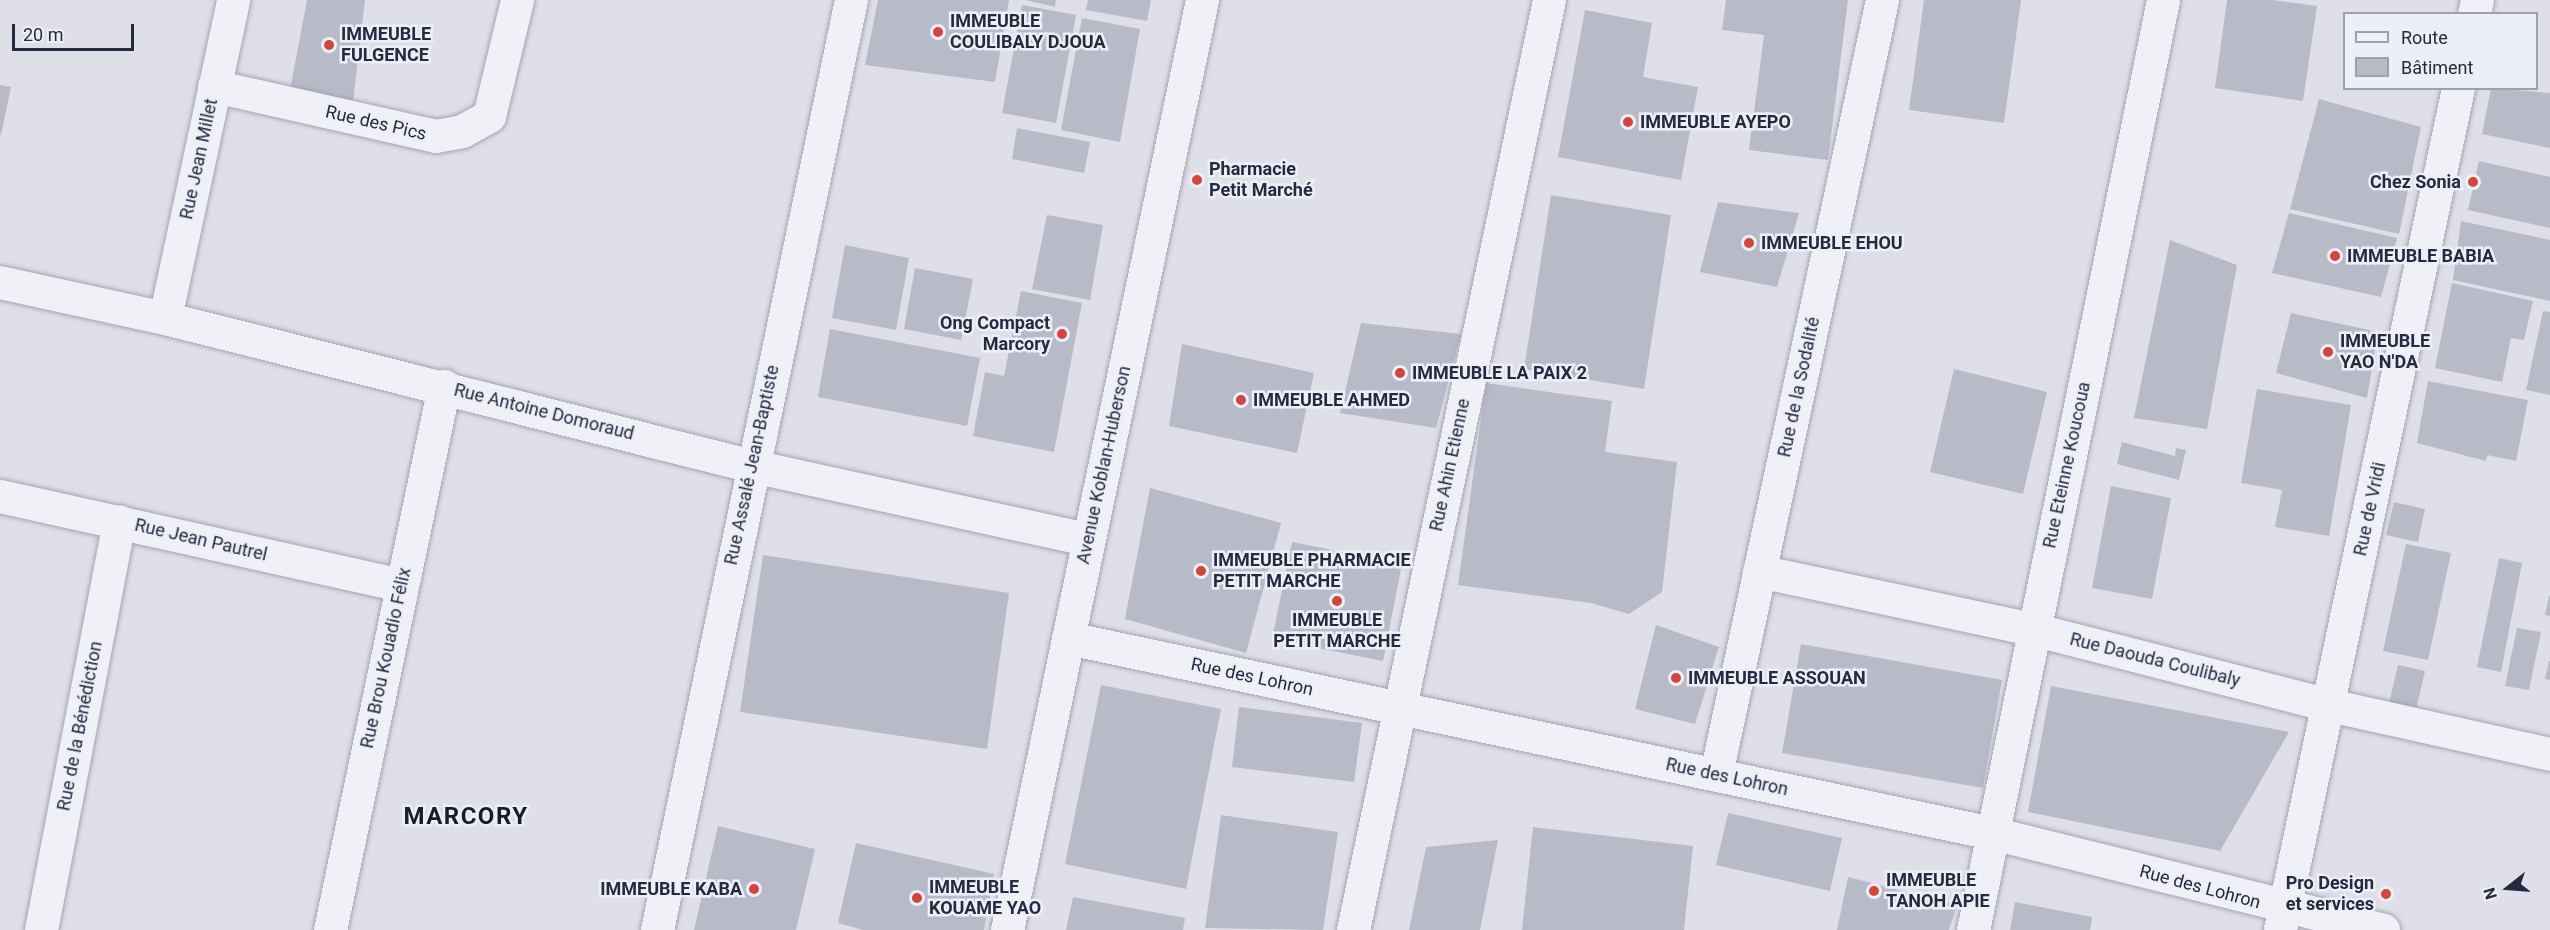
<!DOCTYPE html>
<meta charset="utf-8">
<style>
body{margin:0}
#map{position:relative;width:2550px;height:930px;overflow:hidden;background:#dedfe8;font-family:Roboto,sans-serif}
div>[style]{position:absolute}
.building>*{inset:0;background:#b8bac8}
.roads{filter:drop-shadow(0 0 2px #a3a5b2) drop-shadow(0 0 2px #a3a5b2)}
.street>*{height:33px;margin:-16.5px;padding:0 16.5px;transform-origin:16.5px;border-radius:16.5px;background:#f0f1f6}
.dots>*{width:16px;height:16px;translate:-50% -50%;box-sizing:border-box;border:3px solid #edeff6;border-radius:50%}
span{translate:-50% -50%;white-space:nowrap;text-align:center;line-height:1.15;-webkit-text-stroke:5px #edeff6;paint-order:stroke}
.poi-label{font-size:18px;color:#262a40;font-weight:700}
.left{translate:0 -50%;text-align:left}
.right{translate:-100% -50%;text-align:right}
.street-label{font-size:18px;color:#262a40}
.district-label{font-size:24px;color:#191c30;font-weight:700;letter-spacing:1.5px}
.legend{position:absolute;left:2343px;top:12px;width:195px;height:78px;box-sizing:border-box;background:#edeff6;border:2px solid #9da0ad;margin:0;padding:8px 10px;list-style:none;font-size:18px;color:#262a40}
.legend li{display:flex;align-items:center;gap:12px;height:30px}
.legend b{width:30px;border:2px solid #9da0ad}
.north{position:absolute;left:2478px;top:858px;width:60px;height:60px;-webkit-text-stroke:4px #edeff6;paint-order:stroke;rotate:253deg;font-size:16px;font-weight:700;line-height:24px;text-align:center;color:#262a40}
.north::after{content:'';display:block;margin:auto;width:21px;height:27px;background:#262a40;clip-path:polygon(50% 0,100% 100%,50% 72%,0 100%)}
.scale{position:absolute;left:12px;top:24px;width:122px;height:27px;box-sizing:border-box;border:3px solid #262a40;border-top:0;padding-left:8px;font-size:18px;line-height:21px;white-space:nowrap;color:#262a40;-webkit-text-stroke:4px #edeff6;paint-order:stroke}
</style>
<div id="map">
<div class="building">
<div style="clip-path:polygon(307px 0,365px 0,352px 110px,290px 90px)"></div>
<div style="clip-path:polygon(878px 0,1009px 0,995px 82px,865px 65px)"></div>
<div style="clip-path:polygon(1026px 0,1056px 0,1055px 7px)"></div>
<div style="clip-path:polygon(1088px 0,1151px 0,1147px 21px,1086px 10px)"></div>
<div style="clip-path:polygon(1726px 0,1848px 0,1828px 160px,1749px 150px,1764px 35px,1722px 30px)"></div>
<div style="clip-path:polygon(1924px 0,2021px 0,2004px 123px,1909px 110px)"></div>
<div style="clip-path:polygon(2227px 0,2272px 0,2317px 6px,2303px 101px,2215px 88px)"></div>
<div style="clip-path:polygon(1022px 5px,1076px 15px,1056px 123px,1002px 113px)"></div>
<div style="clip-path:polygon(1585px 10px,1652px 23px,1643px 77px,1698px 87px,1681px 180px,1558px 157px)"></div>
<div style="clip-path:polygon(1082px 18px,1140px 29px,1120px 142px,1061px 130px)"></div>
<div style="clip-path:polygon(0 85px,11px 87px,1px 135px,0 135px)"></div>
<div style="clip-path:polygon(2491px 88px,2550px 93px,2550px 148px,2482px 134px)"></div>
<div style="clip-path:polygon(2319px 99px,2421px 127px,2399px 234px,2290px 209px)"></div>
<div style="clip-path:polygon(1017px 128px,1090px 142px,1084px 173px,1012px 159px)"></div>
<div style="clip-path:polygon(2479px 161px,2550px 177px,2550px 228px,2468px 210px)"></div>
<div style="clip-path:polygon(1551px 195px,1671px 215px,1644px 389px,1524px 369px)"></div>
<div style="clip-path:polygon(1718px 202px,1799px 213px,1777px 287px,1700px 272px)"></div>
<div style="clip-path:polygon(2289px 213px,2397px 238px,2381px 297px,2272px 273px)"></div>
<div style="clip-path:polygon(1047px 215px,1103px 225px,1090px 300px,1032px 289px)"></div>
<div style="clip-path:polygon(2461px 221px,2550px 240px,2550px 301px,2453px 280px)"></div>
<div style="clip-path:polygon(2170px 240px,2237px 265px,2207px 429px,2134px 418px)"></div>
<div style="clip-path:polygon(845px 245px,909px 258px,896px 330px,832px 318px)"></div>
<div style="clip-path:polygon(915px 268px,973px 279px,961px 340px,904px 329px)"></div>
<div style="clip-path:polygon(2452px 283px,2533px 301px,2524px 340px,2511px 338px,2502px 382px,2435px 368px)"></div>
<div style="clip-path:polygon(1021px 291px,1082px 303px,1054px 452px,973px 436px,985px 372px,1004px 376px)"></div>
<div style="clip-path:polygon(2543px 311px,2550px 312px,2550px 395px,2526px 390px)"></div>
<div style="clip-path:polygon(2291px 313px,2378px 332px,2367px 398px,2276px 373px)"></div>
<div style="clip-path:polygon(1361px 323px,1461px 334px,1436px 428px,1340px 413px)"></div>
<div style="clip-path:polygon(830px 329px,980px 358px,967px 426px,818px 397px)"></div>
<div style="clip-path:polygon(1182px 344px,1314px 373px,1297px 453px,1169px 426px)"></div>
<div style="clip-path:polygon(1954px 369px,2047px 392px,2023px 494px,1930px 472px)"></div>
<div style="clip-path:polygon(2428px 381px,2528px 400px,2516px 461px,2487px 455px,2486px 461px,2417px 443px)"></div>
<div style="clip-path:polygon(1486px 383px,1612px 401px,1605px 452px,1677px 462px,1662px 592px,1629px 614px,1591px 603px,1458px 585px)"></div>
<div style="clip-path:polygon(2257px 389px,2351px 405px,2329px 536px,2275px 527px,2282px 490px,2241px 483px)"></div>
<div style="clip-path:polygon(2122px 442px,2175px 456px,2176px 448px,2186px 450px,2179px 480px,2117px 464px)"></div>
<div style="clip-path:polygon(2111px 486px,2171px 498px,2152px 599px,2092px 588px)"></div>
<div style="clip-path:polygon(1150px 488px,1281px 523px,1246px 653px,1125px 619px)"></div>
<div style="clip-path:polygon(2394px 502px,2425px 509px,2418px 542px,2386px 535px)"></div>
<div style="clip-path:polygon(1292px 542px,1402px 564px,1383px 661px,1272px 639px)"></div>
<div style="clip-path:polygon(2406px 544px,2451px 553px,2428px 660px,2383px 651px)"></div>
<div style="clip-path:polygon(763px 555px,1009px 593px,987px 749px,740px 712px)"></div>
<div style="clip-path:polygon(2499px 558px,2522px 563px,2501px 672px,2477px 667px)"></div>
<div style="clip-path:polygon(2549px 596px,2550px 596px,2550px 616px,2545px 615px)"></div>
<div style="clip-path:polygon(1656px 625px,1719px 647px,1695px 724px,1635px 709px)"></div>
<div style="clip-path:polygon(2517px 628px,2541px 632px,2529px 690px,2505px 686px)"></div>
<div style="clip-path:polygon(1801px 644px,2002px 680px,1983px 788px,1782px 753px)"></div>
<div style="clip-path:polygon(2549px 661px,2550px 661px,2550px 680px,2545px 679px)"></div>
<div style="clip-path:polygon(2398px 665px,2425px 671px,2416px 710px,2389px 704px)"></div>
<div style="clip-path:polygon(1101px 685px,1221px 709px,1186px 889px,1065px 864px)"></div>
<div style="clip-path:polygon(2051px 686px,2289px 732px,2220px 851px,2028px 812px)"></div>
<div style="clip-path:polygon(1239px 707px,1362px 723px,1354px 782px,1232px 767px)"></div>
<div style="clip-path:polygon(1728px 813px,1842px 838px,1830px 891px,1716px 865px)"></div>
<div style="clip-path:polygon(1221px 815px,1338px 832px,1323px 930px,1205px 928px)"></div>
<div style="clip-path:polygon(718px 826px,815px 849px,796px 930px,694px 930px)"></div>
<div style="clip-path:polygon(1533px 827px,1693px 846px,1684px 930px,1522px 930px)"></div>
<div style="clip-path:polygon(1498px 840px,1480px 930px,1409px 930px,1426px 847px)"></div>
<div style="clip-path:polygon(856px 843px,994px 874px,984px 930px,863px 930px,838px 923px)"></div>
<div style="clip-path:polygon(1848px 877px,1957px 905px,1949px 930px,1837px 930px)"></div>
<div style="clip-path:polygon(1073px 897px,1185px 918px,1183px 930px,1066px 930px)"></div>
<div style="clip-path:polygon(2015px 902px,2092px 917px,2090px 930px,2010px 930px)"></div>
</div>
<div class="roads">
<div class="street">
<div style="left:2474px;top:14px;width:14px;rotate:-78deg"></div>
<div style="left:214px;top:86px;width:227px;rotate:12.7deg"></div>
<div style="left:435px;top:136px;width:27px;rotate:-10deg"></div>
<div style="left:462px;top:131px;width:31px;rotate:-29deg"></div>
<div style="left:489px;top:116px;width:119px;rotate:-76.4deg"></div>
<div style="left:0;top:282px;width:169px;rotate:12.3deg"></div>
<div style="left:165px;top:318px;width:605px;rotate:14.15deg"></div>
<div style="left:752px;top:466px;width:344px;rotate:12.3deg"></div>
<div style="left:165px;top:318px;width:325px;rotate:-77.9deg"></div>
<div style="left:0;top:496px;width:411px;rotate:12.5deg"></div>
<div style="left:1759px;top:571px;width:280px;rotate:12deg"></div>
<div style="left:2033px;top:629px;width:306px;rotate:14.4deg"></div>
<div style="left:2329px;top:705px;width:226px;rotate:12.5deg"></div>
<div style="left:1068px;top:638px;width:944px;rotate:11.92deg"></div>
<div style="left:1992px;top:833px;width:403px;rotate:13.9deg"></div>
<div style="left:1716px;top:774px;width:792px;rotate:-77.9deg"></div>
<div style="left:2280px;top:929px;width:860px;rotate:-78.05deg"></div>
<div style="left:41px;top:930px;width:416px;rotate:-79.2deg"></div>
<div style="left:330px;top:930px;width:556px;rotate:-78.16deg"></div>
<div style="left:657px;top:930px;width:950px;rotate:-78.22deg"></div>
<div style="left:1007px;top:930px;width:950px;rotate:-78.16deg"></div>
<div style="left:1353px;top:930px;width:950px;rotate:-78.1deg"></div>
<div style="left:1973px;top:930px;width:949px;rotate:-78.45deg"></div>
</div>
</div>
<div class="dots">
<div style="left:938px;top:32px;background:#d4453b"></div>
<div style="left:329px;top:45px;background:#d4453b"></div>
<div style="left:1628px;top:122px;background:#d4453b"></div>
<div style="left:1197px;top:180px;background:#d4453b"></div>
<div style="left:2473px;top:182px;background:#d4453b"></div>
<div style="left:1749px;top:243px;background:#d4453b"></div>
<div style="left:2335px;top:256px;background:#d4453b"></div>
<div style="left:1062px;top:334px;background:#d4453b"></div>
<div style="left:2328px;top:352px;background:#d4453b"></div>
<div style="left:1400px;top:373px;background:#d4453b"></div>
<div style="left:1241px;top:400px;background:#d4453b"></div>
<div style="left:1201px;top:571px;background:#d4453b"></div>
<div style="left:1337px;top:601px;background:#d4453b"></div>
<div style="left:1676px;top:678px;background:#d4453b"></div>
<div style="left:754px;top:889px;background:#d4453b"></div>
<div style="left:1874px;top:891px;background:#d4453b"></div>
<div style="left:2386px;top:894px;background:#d4453b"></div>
<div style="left:917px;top:898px;background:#d4453b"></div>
</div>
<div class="poi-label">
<span class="left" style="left:950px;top:32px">IMMEUBLE<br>COULIBALY DJOUA</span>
<span class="left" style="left:341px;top:45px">IMMEUBLE<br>FULGENCE</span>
<span class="left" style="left:1640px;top:122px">IMMEUBLE AYEPO</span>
<span class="left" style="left:1209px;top:180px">Pharmacie<br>Petit Marché</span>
<span class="right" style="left:2461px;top:182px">Chez Sonia</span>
<span class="left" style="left:1761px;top:243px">IMMEUBLE EHOU</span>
<span class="left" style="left:2347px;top:256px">IMMEUBLE BABIA</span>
<span class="right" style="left:1050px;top:334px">Ong Compact<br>Marcory</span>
<span class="left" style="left:2340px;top:352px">IMMEUBLE<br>YAO N'DA</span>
<span class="left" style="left:1412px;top:373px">IMMEUBLE LA PAIX 2</span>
<span class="left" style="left:1253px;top:400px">IMMEUBLE AHMED</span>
<span class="left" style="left:1213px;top:571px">IMMEUBLE PHARMACIE<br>PETIT MARCHE</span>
<span style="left:1337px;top:631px">IMMEUBLE<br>PETIT MARCHE</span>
<span class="left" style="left:1688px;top:678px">IMMEUBLE ASSOUAN</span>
<span class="left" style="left:1886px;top:891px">IMMEUBLE<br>TANOH APIE</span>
<span class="right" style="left:2374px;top:894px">Pro Design<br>et services</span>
<span class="left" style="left:929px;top:898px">IMMEUBLE<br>KOUAME YAO</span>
<span class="right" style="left:742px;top:889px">IMMEUBLE KABA</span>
</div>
<div class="street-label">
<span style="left:376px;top:123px;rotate:13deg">Rue des Pics</span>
<span style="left:199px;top:159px;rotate:-78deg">Rue Jean Millet</span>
<span style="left:1799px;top:387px;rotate:-78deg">Rue de la Sodalité</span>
<span style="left:544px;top:412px;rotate:14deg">Rue Antoine Domoraud</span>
<span style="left:752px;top:465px;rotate:-78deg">Rue Assalé Jean-Baptiste</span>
<span style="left:1104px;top:465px;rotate:-78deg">Avenue Koblan-Huberson</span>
<span style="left:1450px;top:465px;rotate:-78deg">Rue Ahin Etienne</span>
<span style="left:2067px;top:465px;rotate:-78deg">Rue Eteinne Koucoua</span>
<span style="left:2370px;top:509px;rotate:-78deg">Rue de Vridi</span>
<span style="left:201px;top:540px;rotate:13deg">Rue Jean Pautrel</span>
<span style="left:386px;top:658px;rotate:-78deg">Rue Brou Kouadio Félix</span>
<span style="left:2155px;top:660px;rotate:14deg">Rue Daouda Coulibaly</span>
<span style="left:1252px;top:677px;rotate:12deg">Rue des Lohron</span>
<span style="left:80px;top:726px;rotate:-79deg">Rue de la Bénédiction</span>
<span style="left:1727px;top:777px;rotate:12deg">Rue des Lohron</span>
<span style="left:2200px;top:887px;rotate:15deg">Rue des Lohron</span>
</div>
<div class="district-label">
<span style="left:466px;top:817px">MARCORY</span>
</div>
<ul class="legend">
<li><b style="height:8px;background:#f0f1f6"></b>Route</li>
<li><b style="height:16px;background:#b8bac8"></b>Bâtiment</li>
</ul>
<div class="north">N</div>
<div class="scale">20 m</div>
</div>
